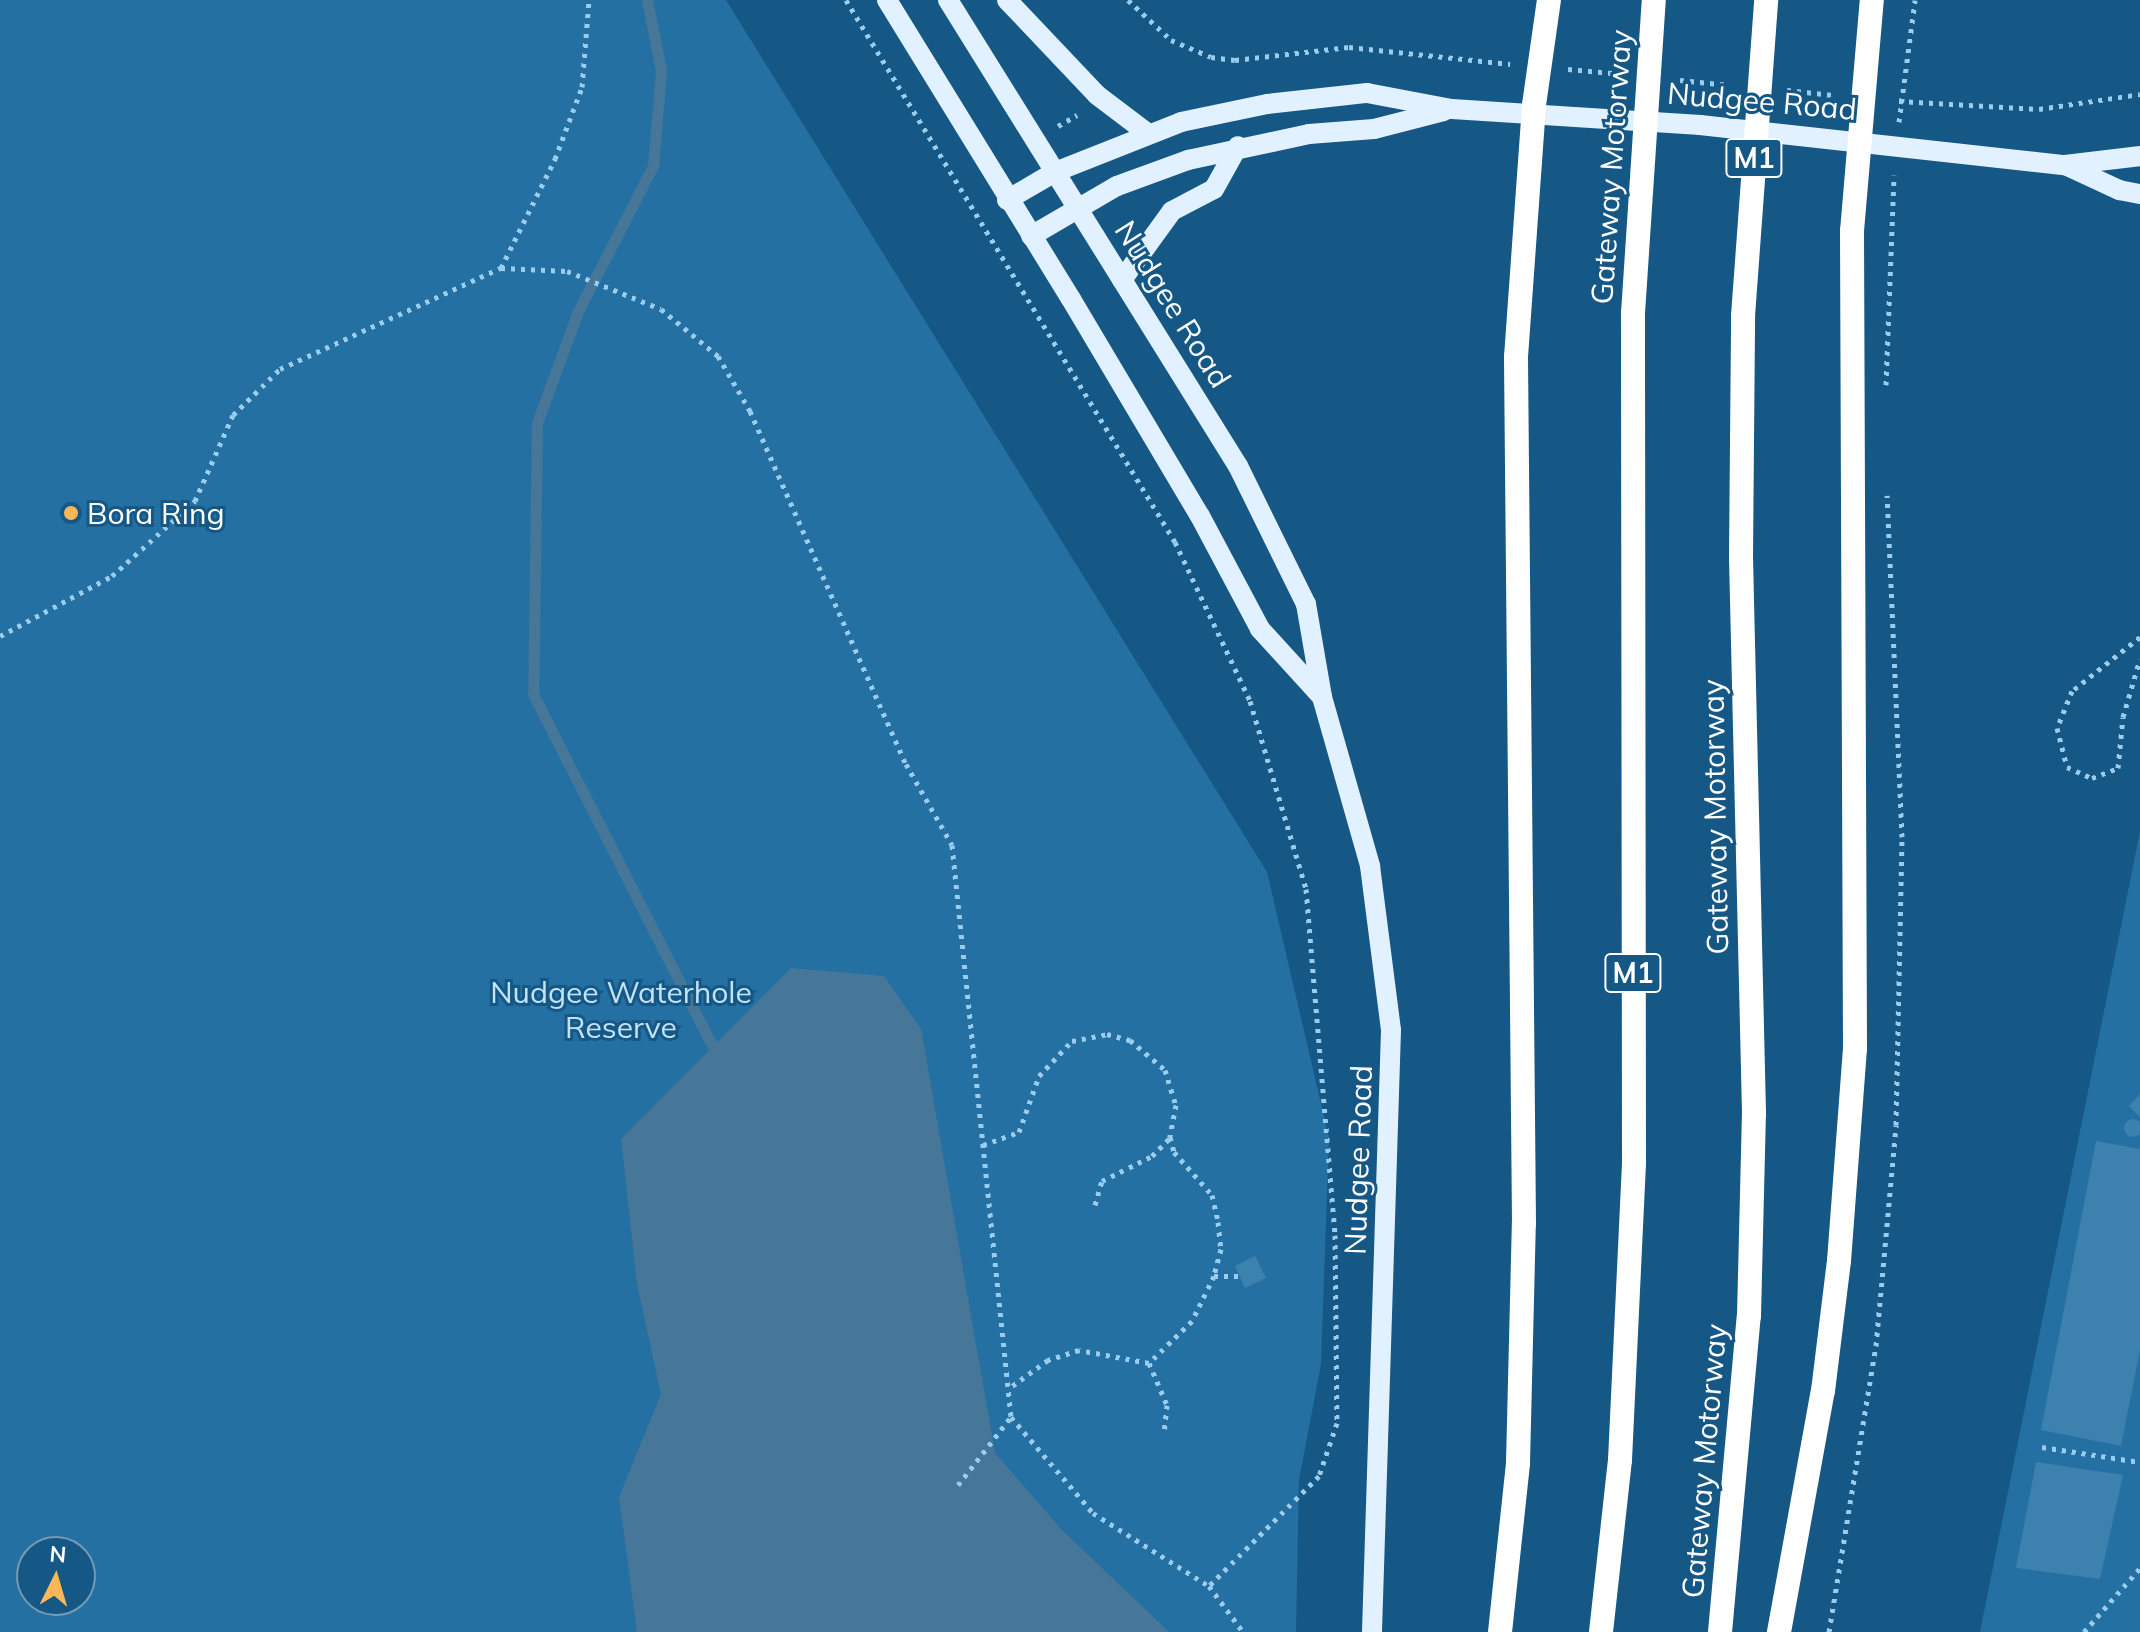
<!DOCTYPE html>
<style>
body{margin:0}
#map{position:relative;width:2140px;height:1632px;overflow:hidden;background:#155785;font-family:Mulish,sans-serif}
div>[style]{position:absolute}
.green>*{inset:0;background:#2470a3}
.water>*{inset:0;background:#467799}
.stream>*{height:11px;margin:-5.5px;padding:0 5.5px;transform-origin:5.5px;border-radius:5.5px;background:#467799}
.building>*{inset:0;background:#3d81af}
.round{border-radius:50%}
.path>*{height:5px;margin-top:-2.5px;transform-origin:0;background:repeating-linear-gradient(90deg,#9accee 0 4px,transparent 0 10px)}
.major>*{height:20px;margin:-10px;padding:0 10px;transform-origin:10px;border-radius:10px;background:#e1f1ff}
.highway>*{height:24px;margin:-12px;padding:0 12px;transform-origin:12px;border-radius:12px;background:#fff}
.dots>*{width:22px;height:22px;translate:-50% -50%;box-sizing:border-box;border:4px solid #155785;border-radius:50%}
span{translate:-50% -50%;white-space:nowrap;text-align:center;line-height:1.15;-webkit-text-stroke:6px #155785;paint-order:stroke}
.shield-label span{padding:2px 6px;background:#155785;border:2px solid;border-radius:6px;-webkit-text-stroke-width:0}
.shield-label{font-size:28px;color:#fff;font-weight:700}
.street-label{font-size:30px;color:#fff}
.poi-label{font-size:30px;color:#fff}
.left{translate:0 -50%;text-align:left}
.park-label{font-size:30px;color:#c0e3fa}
.north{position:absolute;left:16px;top:1536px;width:80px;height:80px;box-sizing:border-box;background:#155785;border:2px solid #739ab6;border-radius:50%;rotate:5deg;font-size:22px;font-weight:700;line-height:32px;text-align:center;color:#fff}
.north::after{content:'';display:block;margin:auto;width:28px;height:36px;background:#ffb657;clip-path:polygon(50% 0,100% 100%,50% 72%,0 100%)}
</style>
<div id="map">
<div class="green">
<div style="clip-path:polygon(evenodd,0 0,726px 0,1267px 872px,1329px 1138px,1321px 1364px,1299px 1480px,1296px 1632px,0 1632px,0 0,32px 1552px,80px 1552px,80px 1600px,32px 1600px,32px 1552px)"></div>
<div style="clip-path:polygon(2140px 831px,2140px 1632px,1980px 1632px)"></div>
</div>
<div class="water">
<div style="clip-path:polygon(791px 968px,884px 976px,921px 1029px,995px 1453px,1061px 1529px,1169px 1632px,637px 1632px,619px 1497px,661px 1394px,637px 1284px,621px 1139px)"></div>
</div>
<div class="stream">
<div style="left:647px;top:0;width:72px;rotate:78.8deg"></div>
<div style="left:661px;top:71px;width:95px;rotate:94.8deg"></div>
<div style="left:653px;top:166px;width:163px;rotate:117.3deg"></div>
<div style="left:578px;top:311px;width:119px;rotate:110.1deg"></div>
<div style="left:537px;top:423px;width:271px;rotate:90.8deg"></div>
<div style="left:533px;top:694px;width:396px;rotate:63deg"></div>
</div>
<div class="building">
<div style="clip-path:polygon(2140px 1094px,2140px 1117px,2129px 1106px)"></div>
<div class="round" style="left:2124px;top:1119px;width:18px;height:18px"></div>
<div style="clip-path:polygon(2096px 1141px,2140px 1149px,2140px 1350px,2121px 1446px,2041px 1430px)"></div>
<div style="clip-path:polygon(1255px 1256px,1266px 1278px,1245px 1288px,1235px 1266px)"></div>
<div style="clip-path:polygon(2036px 1462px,2123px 1475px,2100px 1579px,2016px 1568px)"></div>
</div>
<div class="path">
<div style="left:846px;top:0;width:634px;rotate:58.74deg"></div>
<div style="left:1175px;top:542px;width:176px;rotate:64.7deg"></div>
<div style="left:1250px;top:701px;width:196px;rotate:73.4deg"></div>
<div style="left:1306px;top:889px;width:347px;rotate:85.2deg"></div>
<div style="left:1335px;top:1235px;width:188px;rotate:89.4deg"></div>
<div style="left:1337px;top:1423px;width:56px;rotate:108.8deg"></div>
<div style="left:1319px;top:1476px;width:156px;rotate:135deg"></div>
<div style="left:1128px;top:0;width:59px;rotate:42.9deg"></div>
<div style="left:1171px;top:40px;width:43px;rotate:23deg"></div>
<div style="left:1211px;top:57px;width:24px;rotate:7deg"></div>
<div style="left:1235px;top:60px;width:115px;rotate:-6.5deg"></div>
<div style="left:1349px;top:47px;width:162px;rotate:6deg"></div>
<div style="left:1568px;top:69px;width:54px;rotate:5.3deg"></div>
<div style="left:1680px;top:80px;width:49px;rotate:5.8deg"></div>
<div style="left:1787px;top:90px;width:46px;rotate:6.2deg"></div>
<div style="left:1899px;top:101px;width:140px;rotate:3.3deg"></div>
<div style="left:2039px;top:109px;width:102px;rotate:-8.4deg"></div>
<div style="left:1899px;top:122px;width:123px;rotate:-82.5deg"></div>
<div style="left:1058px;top:126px;width:22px;rotate:-30deg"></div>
<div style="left:501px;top:268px;width:122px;rotate:-63.6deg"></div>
<div style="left:555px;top:159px;width:77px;rotate:-69.4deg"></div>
<div style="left:582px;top:87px;width:87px;rotate:-85.4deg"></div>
<div style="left:1886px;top:385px;width:210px;rotate:-87.8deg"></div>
<div style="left:0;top:636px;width:127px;rotate:-28.2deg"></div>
<div style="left:112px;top:576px;width:112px;rotate:-42.1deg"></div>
<div style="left:195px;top:501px;width:94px;rotate:-66.2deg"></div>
<div style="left:233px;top:415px;width:66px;rotate:-44.4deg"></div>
<div style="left:280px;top:369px;width:243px;rotate:-24.6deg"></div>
<div style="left:501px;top:268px;width:66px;rotate:2.6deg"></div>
<div style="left:567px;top:271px;width:101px;rotate:22deg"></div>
<div style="left:661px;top:309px;width:74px;rotate:39.5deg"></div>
<div style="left:718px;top:356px;width:64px;rotate:59.8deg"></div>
<div style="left:750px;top:411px;width:386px;rotate:66.2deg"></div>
<div style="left:906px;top:764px;width:93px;rotate:60.4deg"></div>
<div style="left:952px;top:845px;width:575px;rotate:84.11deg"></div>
<div style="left:1011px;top:1417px;width:126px;rotate:49.5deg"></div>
<div style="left:1093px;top:1513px;width:137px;rotate:32.2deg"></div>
<div style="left:1209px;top:1586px;width:57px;rotate:53.5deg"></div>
<div style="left:2140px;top:637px;width:87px;rotate:141.5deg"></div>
<div style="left:2072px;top:691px;width:40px;rotate:112deg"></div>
<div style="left:2057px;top:728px;width:40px;rotate:75.6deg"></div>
<div style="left:2067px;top:767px;width:27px;rotate:24deg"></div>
<div style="left:2092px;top:778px;width:28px;rotate:-21deg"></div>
<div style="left:2118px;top:768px;width:51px;rotate:-84.4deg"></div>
<div style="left:2123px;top:717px;width:60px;rotate:-73.7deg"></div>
<div style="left:983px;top:1145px;width:38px;rotate:-20deg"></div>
<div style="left:1019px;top:1132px;width:59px;rotate:-70.3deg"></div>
<div style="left:1039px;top:1076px;width:48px;rotate:-46.7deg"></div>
<div style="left:1072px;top:1041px;width:36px;rotate:-11deg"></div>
<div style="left:1107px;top:1034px;width:24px;rotate:15deg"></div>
<div style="left:1130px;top:1040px;width:46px;rotate:40.6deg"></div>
<div style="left:1165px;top:1070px;width:37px;rotate:73deg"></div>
<div style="left:1176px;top:1105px;width:33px;rotate:101deg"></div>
<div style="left:1170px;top:1137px;width:16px;rotate:75deg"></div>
<div style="left:1174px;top:1152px;width:57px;rotate:48.5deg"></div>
<div style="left:1212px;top:1195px;width:28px;rotate:77deg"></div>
<div style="left:1218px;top:1222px;width:27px;rotate:84deg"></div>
<div style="left:1221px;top:1249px;width:28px;rotate:105deg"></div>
<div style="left:1214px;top:1276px;width:50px;rotate:116.1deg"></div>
<div style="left:1192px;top:1321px;width:60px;rotate:135.7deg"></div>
<div style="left:1149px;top:1363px;width:71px;rotate:-169.5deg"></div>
<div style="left:1079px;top:1350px;width:33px;rotate:162deg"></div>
<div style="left:1048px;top:1360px;width:49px;rotate:144.1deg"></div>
<div style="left:1095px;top:1205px;width:25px;rotate:-74deg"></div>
<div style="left:1102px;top:1181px;width:56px;rotate:-26.6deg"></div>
<div style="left:1152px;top:1156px;width:25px;rotate:-45deg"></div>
<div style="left:1214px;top:1276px;width:25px"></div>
<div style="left:1149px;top:1363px;width:46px;rotate:66.8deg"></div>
<div style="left:1167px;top:1405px;width:27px;rotate:96deg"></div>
<div style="left:2042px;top:1447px;width:99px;rotate:8.7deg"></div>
<div style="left:958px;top:1485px;width:86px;rotate:-52.1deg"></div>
<div style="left:1829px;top:1632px;width:290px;rotate:-80.7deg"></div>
<div style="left:1876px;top:1346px;width:222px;rotate:-84.8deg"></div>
<div style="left:1896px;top:1125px;width:288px;rotate:-88.8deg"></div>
<div style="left:1902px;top:837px;width:342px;rotate:-92.5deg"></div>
<div style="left:2084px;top:1632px;width:85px;rotate:-48.8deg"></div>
</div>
<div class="major">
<div style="left:887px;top:0;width:351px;rotate:58.4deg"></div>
<div style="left:1071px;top:299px;width:252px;rotate:59.3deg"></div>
<div style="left:1200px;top:516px;width:128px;rotate:62deg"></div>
<div style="left:1260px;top:629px;width:92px;rotate:47.6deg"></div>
<div style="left:948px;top:0;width:549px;rotate:58.11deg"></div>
<div style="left:1238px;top:466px;width:154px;rotate:63.8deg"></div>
<div style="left:1306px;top:604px;width:94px;rotate:80.2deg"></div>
<div style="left:1322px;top:697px;width:176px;rotate:74.1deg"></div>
<div style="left:1370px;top:866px;width:165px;rotate:82.7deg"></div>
<div style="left:1391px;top:1030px;width:602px;rotate:91.81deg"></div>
<div style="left:1007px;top:0;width:131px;rotate:46.5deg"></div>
<div style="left:1097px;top:95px;width:63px;rotate:37.2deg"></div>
<div style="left:2065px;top:165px;width:60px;rotate:24.8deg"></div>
<div style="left:2119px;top:190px;width:21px;rotate:11deg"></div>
<div style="left:1007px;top:200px;width:56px;rotate:-30.3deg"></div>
<div style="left:1055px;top:172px;width:136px;rotate:-21.6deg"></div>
<div style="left:1181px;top:122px;width:88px;rotate:-11.8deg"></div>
<div style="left:1267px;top:104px;width:101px;rotate:-6.3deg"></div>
<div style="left:1367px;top:93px;width:86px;rotate:10.7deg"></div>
<div style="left:1452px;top:109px;width:249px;rotate:3.7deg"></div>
<div style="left:1700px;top:125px;width:367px;rotate:6.3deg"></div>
<div style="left:2065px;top:165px;width:76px;rotate:-6.8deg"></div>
<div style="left:1031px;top:236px;width:99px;rotate:-30.2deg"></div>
<div style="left:1117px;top:186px;width:76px;rotate:-20.1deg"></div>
<div style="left:1188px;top:160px;width:124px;rotate:-12.1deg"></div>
<div style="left:1309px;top:134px;width:65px;rotate:-4.4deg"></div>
<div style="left:1374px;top:129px;width:72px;rotate:-14.4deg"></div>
<div style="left:1122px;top:280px;width:85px;rotate:-54.1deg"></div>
<div style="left:1172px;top:211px;width:47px;rotate:-27.6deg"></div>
<div style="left:1214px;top:189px;width:49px;rotate:-60.8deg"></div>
</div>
<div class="highway">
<div style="left:1500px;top:1632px;width:170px;rotate:-83.9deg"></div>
<div style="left:1518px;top:1463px;width:240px;rotate:-88.6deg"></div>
<div style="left:1524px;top:1223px;width:866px;rotate:-90.53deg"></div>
<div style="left:1516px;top:357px;width:253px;rotate:-85.9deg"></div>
<div style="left:1534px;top:105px;width:106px;rotate:-81.9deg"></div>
<div style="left:1601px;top:1632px;width:173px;rotate:-83.7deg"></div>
<div style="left:1620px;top:1460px;width:297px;rotate:-87.3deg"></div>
<div style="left:1634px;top:1163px;width:850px;rotate:-90.07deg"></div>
<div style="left:1633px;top:313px;width:314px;rotate:-86.2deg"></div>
<div style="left:1720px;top:1632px;width:317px;rotate:-84.8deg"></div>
<div style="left:1749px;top:1316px;width:203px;rotate:-88.6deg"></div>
<div style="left:1754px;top:1113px;width:556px;rotate:-91.34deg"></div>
<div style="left:1741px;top:557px;width:241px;rotate:-89.5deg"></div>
<div style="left:1743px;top:316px;width:317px;rotate:-85.8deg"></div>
<div style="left:1779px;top:1632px;width:245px;rotate:-79.7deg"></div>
<div style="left:1823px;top:1391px;width:131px;rotate:-83deg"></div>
<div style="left:1839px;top:1261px;width:214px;rotate:-85.7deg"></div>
<div style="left:1855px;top:1048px;width:817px;rotate:-90.21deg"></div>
<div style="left:1852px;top:231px;width:232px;rotate:-85.1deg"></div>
</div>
<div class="dots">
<div style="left:71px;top:513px;background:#ffb657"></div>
</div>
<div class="shield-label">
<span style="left:1754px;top:158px">M1</span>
<span style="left:1633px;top:973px">M1</span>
</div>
<div class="street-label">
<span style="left:1762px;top:101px;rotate:5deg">Nudgee Road</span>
<span style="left:1611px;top:167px;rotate:-86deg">Gateway Motorway</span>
<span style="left:1173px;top:304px;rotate:58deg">Nudgee Road</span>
<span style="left:1715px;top:817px;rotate:-91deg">Gateway Motorway</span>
<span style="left:1358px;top:1160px;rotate:-88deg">Nudgee Road</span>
<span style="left:1704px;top:1461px;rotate:-85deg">Gateway Motorway</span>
</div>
<div class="poi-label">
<span class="left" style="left:87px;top:513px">Bora Ring</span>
</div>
<div class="park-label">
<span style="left:621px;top:1009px">Nudgee Waterhole<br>Reserve</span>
</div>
<div class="north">N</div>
</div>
